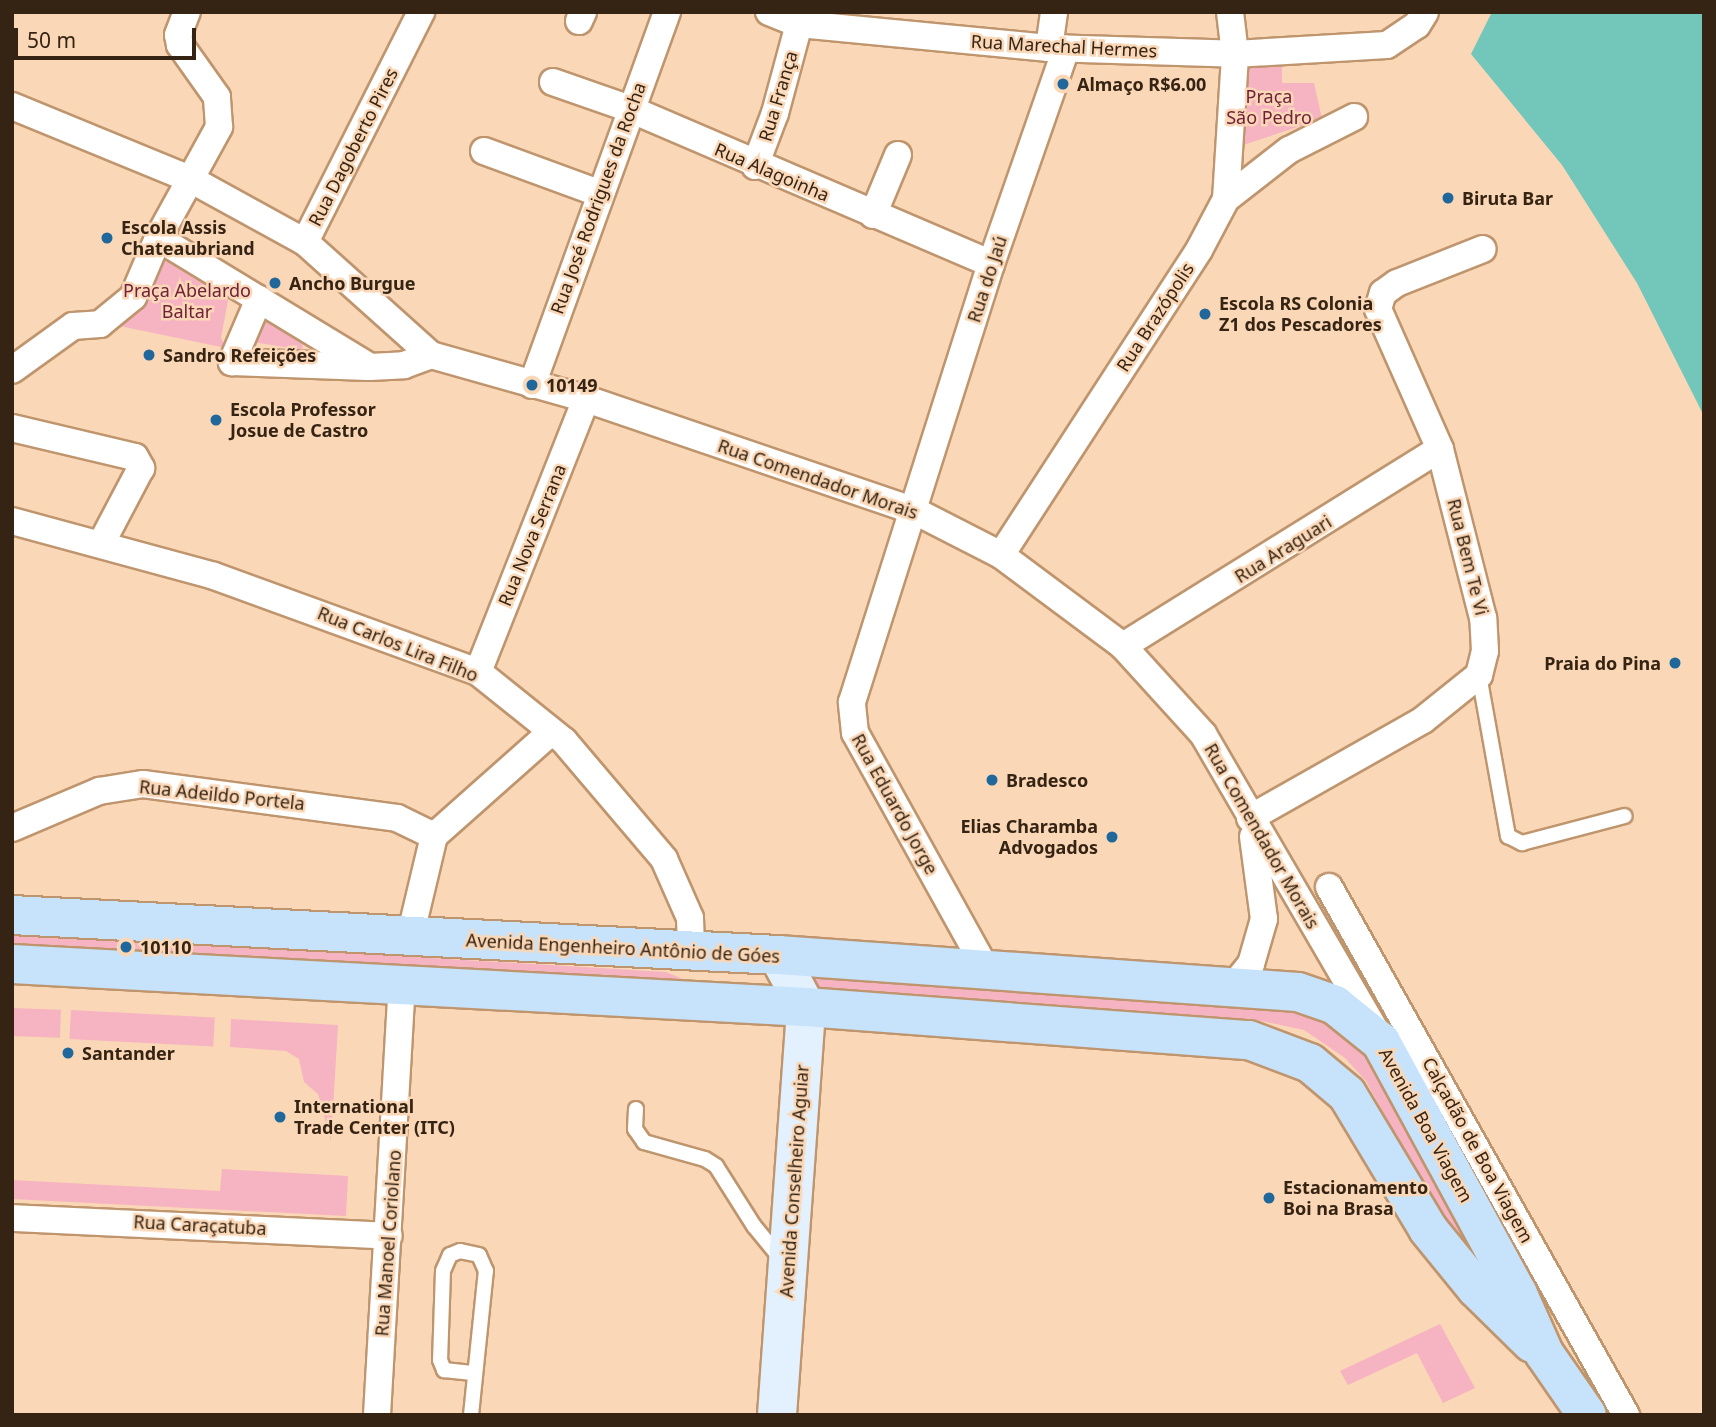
<!DOCTYPE html>
<meta charset="utf-8">
<style>
body{margin:0}
#map{position:relative;width:1716px;height:1427px;overflow:hidden;background:#fad7b6;font-family:"Noto Sans",sans-serif}
div>[style]{position:absolute}
[style*='--x']{left:calc(var(--x)*1px);top:calc(var(--y)*1px);width:calc(var(--w)*1px);rotate:calc(var(--a)*1deg)}
.green>*{inset:0;background:#f6b3c1;transform-origin:0 0}
.water>*{inset:0;background:#73c6ba}
.roads{filter:drop-shadow(2px 0 #bf956e) drop-shadow(-2px 0 #bf956e) drop-shadow(0 2px #bf956e) drop-shadow(0 -2px #bf956e)}
.lane>*{height:14px;margin:-7px;padding:0 7px;transform-origin:7px;border-radius:7px;background:#fff}
.street>*{height:26px;margin:-13px;padding:0 13px;transform-origin:13px;border-radius:13px;background:#fff}
.secondary>*{height:38px;margin:-19px;padding:0 19px;transform-origin:19px;border-radius:19px;background:#e3f1fe}
.primary>*{height:38px;margin:-19px;padding:0 19px;transform-origin:19px;border-radius:19px;background:#c7e3fc}
.dots>*{width:19px;height:19px;translate:-50% -50%;box-sizing:border-box;border:4px solid #fad7b6;border-radius:50%}
span{translate:-50% -50%;white-space:nowrap;text-align:center;line-height:1.15;-webkit-text-stroke:5px #fad7b6;paint-order:stroke}
.street-label{font-size:18px;color:#352414}
.poi-label{font-size:18px;color:#352414;font-weight:700}
.left{translate:0 -50%;text-align:left}
.right{translate:-100% -50%;text-align:right}
.park-label{font-size:18px;color:#6f203a}
.frame{position:absolute;inset:0;border:14px solid #352414;pointer-events:none}
.scale{position:absolute;left:14px;top:28px;width:182px;height:32px;box-sizing:border-box;border:4px solid #352414;border-top:0;padding-left:9px;font-size:21px;line-height:24px;white-space:nowrap;color:#352414;-webkit-text-stroke:5px #fad7b6;paint-order:stroke}
</style>
<div id="map">
<div class="green">
<div style="clip-path:polygon(1282px 61px,1282px 83px,1314px 83px,1322px 119px,1240px 146px,1241px 63px)"></div>
<div style="clip-path:polygon(166px 258px,229px 295px,221px 338px,226px 348px,105px 323px,144px 302px)"></div>
<div style="clip-path:polygon(263px 319px,302px 342px,303px 350px,252px 342px)"></div>
<div style="clip-path:polygon(12px 933px,666px 972px,695px 984px,12px 951px)"></div>
<div style="clip-path:polygon(798px 976px,1258px 1003px,1312px 1015px,1341px 1033px,1372px 1062px,1486px 1275px,1436px 1210px,1366px 1081px,1345px 1058px,1304px 1030px,1252px 1019px,810px 996px)"></div>
<div style="left:12px;top:1008px;width:49px;height:28px;rotate:2deg"></div>
<div style="left:71px;top:1010px;width:144px;height:29px;rotate:3deg"></div>
<div style="clip-path:polygon(231px 1019px,338px 1025px,331px 1141px,318px 1094px,304px 1082px,299px 1059px,286px 1051px,230px 1047px)"></div>
<div style="clip-path:polygon(222px 1169px,348px 1176px,346px 1216px,12px 1199px,12px 1180px,220px 1191px)"></div>
<div style="clip-path:polygon(1440px 1324px,1475px 1388px,1443px 1403px,1417px 1353px,1348px 1385px,1340px 1371px)"></div>
</div>
<div class="water">
<div style="clip-path:polygon(1492px 12px,1704px 12px,1704px 416px,1637px 283px,1562px 165px,1471px 54px)"></div>
</div>
<div class="roads">
<div class="lane">
<div style="--x:1479;--y:675;--w:164;--a:79.8"></div>
<div style="--x:1508;--y:836;--w:16;--a:27"></div>
<div style="--x:1522;--y:843;--w:106;--a:-14.7"></div>
<div style="--x:636;--y:1109;--w:20;--a:93"></div>
<div style="--x:635;--y:1129;--w:16;--a:55"></div>
<div style="--x:644;--y:1142;--w:63;--a:15.6"></div>
<div style="--x:705;--y:1159;--w:13;--a:32"></div>
<div style="--x:716;--y:1166;--w:71;--a:57.7"></div>
<div style="--x:754;--y:1226;--w:43;--a:50.7"></div>
<div style="--x:471;--y:1415;--w:145;--a:-84.1"></div>
<div style="--x:486;--y:1271;--w:17;--a:-114"></div>
<div style="--x:479;--y:1255;--w:19;--a:-168"></div>
<div style="--x:460;--y:1251;--w:11;--a:158"></div>
<div style="--x:450;--y:1255;--w:17;--a:114"></div>
<div style="--x:443;--y:1271;--w:89;--a:91.9"></div>
<div style="--x:440;--y:1360;--w:11;--a:68"></div>
<div style="--x:444;--y:1370;--w:31;--a:6"></div>
</div>
<div class="street">
<div style="--x:769;--y:12;--w:32;--a:22"></div>
<div style="--x:799;--y:24;--w:251;--a:5.5"></div>
<div style="--x:1049;--y:48;--w:186;--a:1.8"></div>
<div style="--x:1235;--y:54;--w:152;--a:-3.4"></div>
<div style="--x:1387;--y:45;--w:36;--a:-34"></div>
<div style="--x:1417;--y:25;--w:15;--a:-58"></div>
<div style="--x:579;--y:21;--w:10;--a:-66"></div>
<div style="--x:1049;--y:48;--w:36;--a:-82"></div>
<div style="--x:553;--y:82;--w:82;--a:19.3"></div>
<div style="--x:630;--y:109;--w:393;--a:23.2"></div>
<div style="--x:12;--y:106;--w:195;--a:22.3"></div>
<div style="--x:192;--y:180;--w:129;--a:28.8"></div>
<div style="--x:305;--y:242;--w:169;--a:41.9"></div>
<div style="--x:431;--y:355;--w:161;--a:15.8"></div>
<div style="--x:586;--y:399;--w:348;--a:18.8"></div>
<div style="--x:915;--y:511;--w:97;--a:27.1"></div>
<div style="--x:1001;--y:555;--w:152;--a:36.7"></div>
<div style="--x:1123;--y:646;--w:119;--a:47.7"></div>
<div style="--x:1203;--y:734;--w:340;--a:59.8"></div>
<div style="--x:484;--y:151;--w:122;--a:20.1"></div>
<div style="--x:755;--y:166;--w:57;--a:-69.3"></div>
<div style="--x:775;--y:113;--w:92;--a:-74.9"></div>
<div style="--x:1226;--y:199;--w:80;--a:-37.9"></div>
<div style="--x:1289;--y:150;--w:73;--a:-26.9"></div>
<div style="--x:873;--y:215;--w:65;--a:-67.4"></div>
<div style="--x:158;--y:238;--w:248;--a:31.3"></div>
<div style="--x:370;--y:367;--w:34;--a:-3"></div>
<div style="--x:404;--y:365;--w:29;--a:-20"></div>
<div style="--x:305;--y:242;--w:258;--a:-63.2"></div>
<div style="--x:259;--y:299;--w:69;--a:113.2"></div>
<div style="--x:232;--y:362;--w:136;--a:2.1"></div>
<div style="--x:12;--y:370;--w:75;--a:-35.8"></div>
<div style="--x:73;--y:326;--w:27;--a:-4"></div>
<div style="--x:100;--y:324;--w:43;--a:-39.3"></div>
<div style="--x:133;--y:297;--w:64;--a:-67"></div>
<div style="--x:158;--y:238;--w:127;--a:-61.2"></div>
<div style="--x:219;--y:127;--w:30;--a:-94"></div>
<div style="--x:217;--y:97;--w:64;--a:-125.4"></div>
<div style="--x:180;--y:45;--w:10;--a:-101"></div>
<div style="--x:178;--y:35;--w:25;--a:-69"></div>
<div style="--x:532;--y:385;--w:397;--a:-70.1"></div>
<div style="--x:12;--y:428;--w:126;--a:13.3"></div>
<div style="--x:135;--y:457;--w:13;--a:61"></div>
<div style="--x:141;--y:468;--w:86;--a:117.8"></div>
<div style="--x:12;--y:521;--w:209;--a:15.2"></div>
<div style="--x:214;--y:576;--w:281;--a:20"></div>
<div style="--x:478;--y:672;--w:110;--a:38.7"></div>
<div style="--x:564;--y:741;--w:155;--a:49.7"></div>
<div style="--x:664;--y:859;--w:64;--a:66.2"></div>
<div style="--x:690;--y:918;--w:33;--a:88"></div>
<div style="--x:1001;--y:555;--w:364;--a:-57"></div>
<div style="--x:1199;--y:250;--w:58;--a:-62.1"></div>
<div style="--x:1226;--y:199;--w:145;--a:-86.4"></div>
<div style="--x:1235;--y:54;--w:42;--a:-96.8"></div>
<div style="--x:1123;--y:646;--w:373;--a:-31.9"></div>
<div style="--x:478;--y:672;--w:294;--a:-68.4"></div>
<div style="--x:1250;--y:818;--w:199;--a:-29.5"></div>
<div style="--x:1423;--y:720;--w:72;--a:-38.8"></div>
<div style="--x:1479;--y:675;--w:25;--a:-76"></div>
<div style="--x:1485;--y:651;--w:33;--a:-93"></div>
<div style="--x:1483;--y:618;--w:174;--a:-104.3"></div>
<div style="--x:1440;--y:449;--w:153;--a:-113.9"></div>
<div style="--x:1378;--y:309;--w:17;--a:-73"></div>
<div style="--x:1383;--y:293;--w:17;--a:-36"></div>
<div style="--x:1397;--y:283;--w:92;--a:-21.6"></div>
<div style="--x:12;--y:828;--w:95;--a:-23"></div>
<div style="--x:99;--y:791;--w:45;--a:-9"></div>
<div style="--x:143;--y:784;--w:256;--a:7.6"></div>
<div style="--x:397;--y:818;--w:41;--a:25.9"></div>
<div style="--x:434;--y:836;--w:104;--a:103.4"></div>
<div style="--x:434;--y:836;--w:157;--a:-41.6"></div>
<div style="--x:1329;--y:887;--w:606;--a:60.64"></div>
<div style="--x:986;--y:969;--w:270;--a:-119"></div>
<div style="--x:855;--y:733;--w:31;--a:-96"></div>
<div style="--x:852;--y:702;--w:460;--a:-72.4"></div>
<div style="--x:991;--y:264;--w:228;--a:-70.8"></div>
<div style="--x:1234;--y:985;--w:27;--a:-51"></div>
<div style="--x:1251;--y:964;--w:47;--a:-73.9"></div>
<div style="--x:1264;--y:919;--w:83;--a:-97.6"></div>
<div style="--x:12;--y:1218;--w:377;--a:2.7"></div>
<div style="--x:377;--y:1415;--w:429;--a:-86.7"></div>
</div>
<div class="secondary">
<div style="--x:777;--y:1415;--w:409;--a:-85.9"></div>
<div style="--x:806;--y:1007;--w:59;--a:-118.3"></div>
</div>
<div class="primary">
<div style="--x:12;--y:915;--w:767;--a:2.99"></div>
<div style="--x:778;--y:955;--w:521;--a:4.07"></div>
<div style="--x:1298;--y:992;--w:39;--a:19"></div>
<div style="--x:1335;--y:1005;--w:59;--a:38.8"></div>
<div style="--x:1381;--y:1042;--w:285;--a:61.5"></div>
<div style="--x:1517;--y:1292;--w:67;--a:66.1"></div>
<div style="--x:1544;--y:1353;--w:75;--a:55.3"></div>
<div style="--x:12;--y:964;--w:795;--a:3.1"></div>
<div style="--x:806;--y:1007;--w:444;--a:4.3"></div>
<div style="--x:1249;--y:1040;--w:65;--a:20.7"></div>
<div style="--x:1310;--y:1063;--w:48;--a:40"></div>
<div style="--x:1347;--y:1094;--w:157;--a:59"></div>
<div style="--x:1428;--y:1229;--w:77;--a:50.8"></div>
<div style="--x:1477;--y:1289;--w:77;--a:44.5"></div>
</div>
</div>
<div class="dots">
<div style="left:1063px;top:84px;background:#20689c"></div>
<div style="left:1448px;top:198px;background:#20689c"></div>
<div style="left:107px;top:238px;background:#20689c"></div>
<div style="left:275px;top:283px;background:#20689c"></div>
<div style="left:1205px;top:314px;background:#20689c"></div>
<div style="left:149px;top:355px;background:#20689c"></div>
<div style="left:532px;top:385px;background:#20689c"></div>
<div style="left:216px;top:420px;background:#20689c"></div>
<div style="left:1675px;top:663px;background:#20689c"></div>
<div style="left:992px;top:780px;background:#20689c"></div>
<div style="left:1112px;top:837px;background:#20689c"></div>
<div style="left:126px;top:947px;background:#20689c"></div>
<div style="left:68px;top:1053px;background:#20689c"></div>
<div style="left:280px;top:1117px;background:#20689c"></div>
<div style="left:1269px;top:1198px;background:#20689c"></div>
</div>
<div class="street-label">
<span style="left:1064px;top:46px;rotate:3deg">Rua Marechal Hermes</span>
<span style="left:778px;top:96px;rotate:-73deg">Rua França</span>
<span style="left:353px;top:147px;rotate:-63deg">Rua Dagoberto Pires</span>
<span style="left:772px;top:172px;rotate:23deg">Rua Alagoinha</span>
<span style="left:598px;top:198px;rotate:-70deg">Rua José Rodrigues da Rocha</span>
<span style="left:987px;top:279px;rotate:-72deg">Rua do Jaú</span>
<span style="left:1155px;top:317px;rotate:-57deg">Rua Brazópolis</span>
<span style="left:818px;top:479px;rotate:19deg">Rua Comendador Morais</span>
<span style="left:532px;top:535px;rotate:-68deg">Rua Nova Serrana</span>
<span style="left:1283px;top:549px;rotate:-32deg">Rua Araguari</span>
<span style="left:1468px;top:557px;rotate:76deg">Rua Bem Te Vi</span>
<span style="left:398px;top:644px;rotate:22deg">Rua Carlos Lira Filho</span>
<span style="left:222px;top:795px;rotate:6deg">Rua Adeildo Portela</span>
<span style="left:895px;top:804px;rotate:61deg">Rua Eduardo Jorge</span>
<span style="left:1262px;top:836px;rotate:60deg">Rua Comendador Morais</span>
<span style="left:623px;top:948px;rotate:3deg">Avenida Engenheiro Antônio de Góes</span>
<span style="left:1426px;top:1125px;rotate:61deg">Avenida Boa Viagem</span>
<span style="left:1478px;top:1150px;rotate:61deg">Calçadão de Boa Viagem</span>
<span style="left:794px;top:1181px;rotate:-86deg">Avenida Conselheiro Aguiar</span>
<span style="left:200px;top:1225px;rotate:3deg">Rua Caraçatuba</span>
<span style="left:388px;top:1243px;rotate:-86deg">Rua Manoel Coriolano</span>
</div>
<div class="poi-label">
<span class="left" style="left:1077px;top:84px">Almaço R$6.00</span>
<span class="left" style="left:1462px;top:198px">Biruta Bar</span>
<span class="left" style="left:121px;top:238px">Escola Assis<br>Chateaubriand</span>
<span class="left" style="left:289px;top:283px">Ancho Burgue</span>
<span class="left" style="left:1219px;top:314px">Escola RS Colonia<br>Z1 dos Pescadores</span>
<span class="left" style="left:163px;top:355px">Sandro Refeições</span>
<span class="left" style="left:546px;top:385px">10149</span>
<span class="left" style="left:230px;top:420px">Escola Professor<br>Josue de Castro</span>
<span class="right" style="left:1661px;top:663px">Praia do Pina</span>
<span class="left" style="left:1006px;top:780px">Bradesco</span>
<span class="right" style="left:1098px;top:837px">Elias Charamba<br>Advogados</span>
<span class="left" style="left:140px;top:947px">10110</span>
<span class="left" style="left:82px;top:1053px">Santander</span>
<span class="left" style="left:294px;top:1117px">International<br>Trade Center (ITC)</span>
<span class="left" style="left:1283px;top:1198px">Estacionamento<br>Boi na Brasa</span>
</div>
<div class="park-label">
<span style="left:1269px;top:107px">Praça<br>São Pedro</span>
<span style="left:187px;top:301px">Praça Abelardo<br>Baltar</span>
</div>
<div class="frame"></div>
<div class="scale">50 m</div>
</div>
